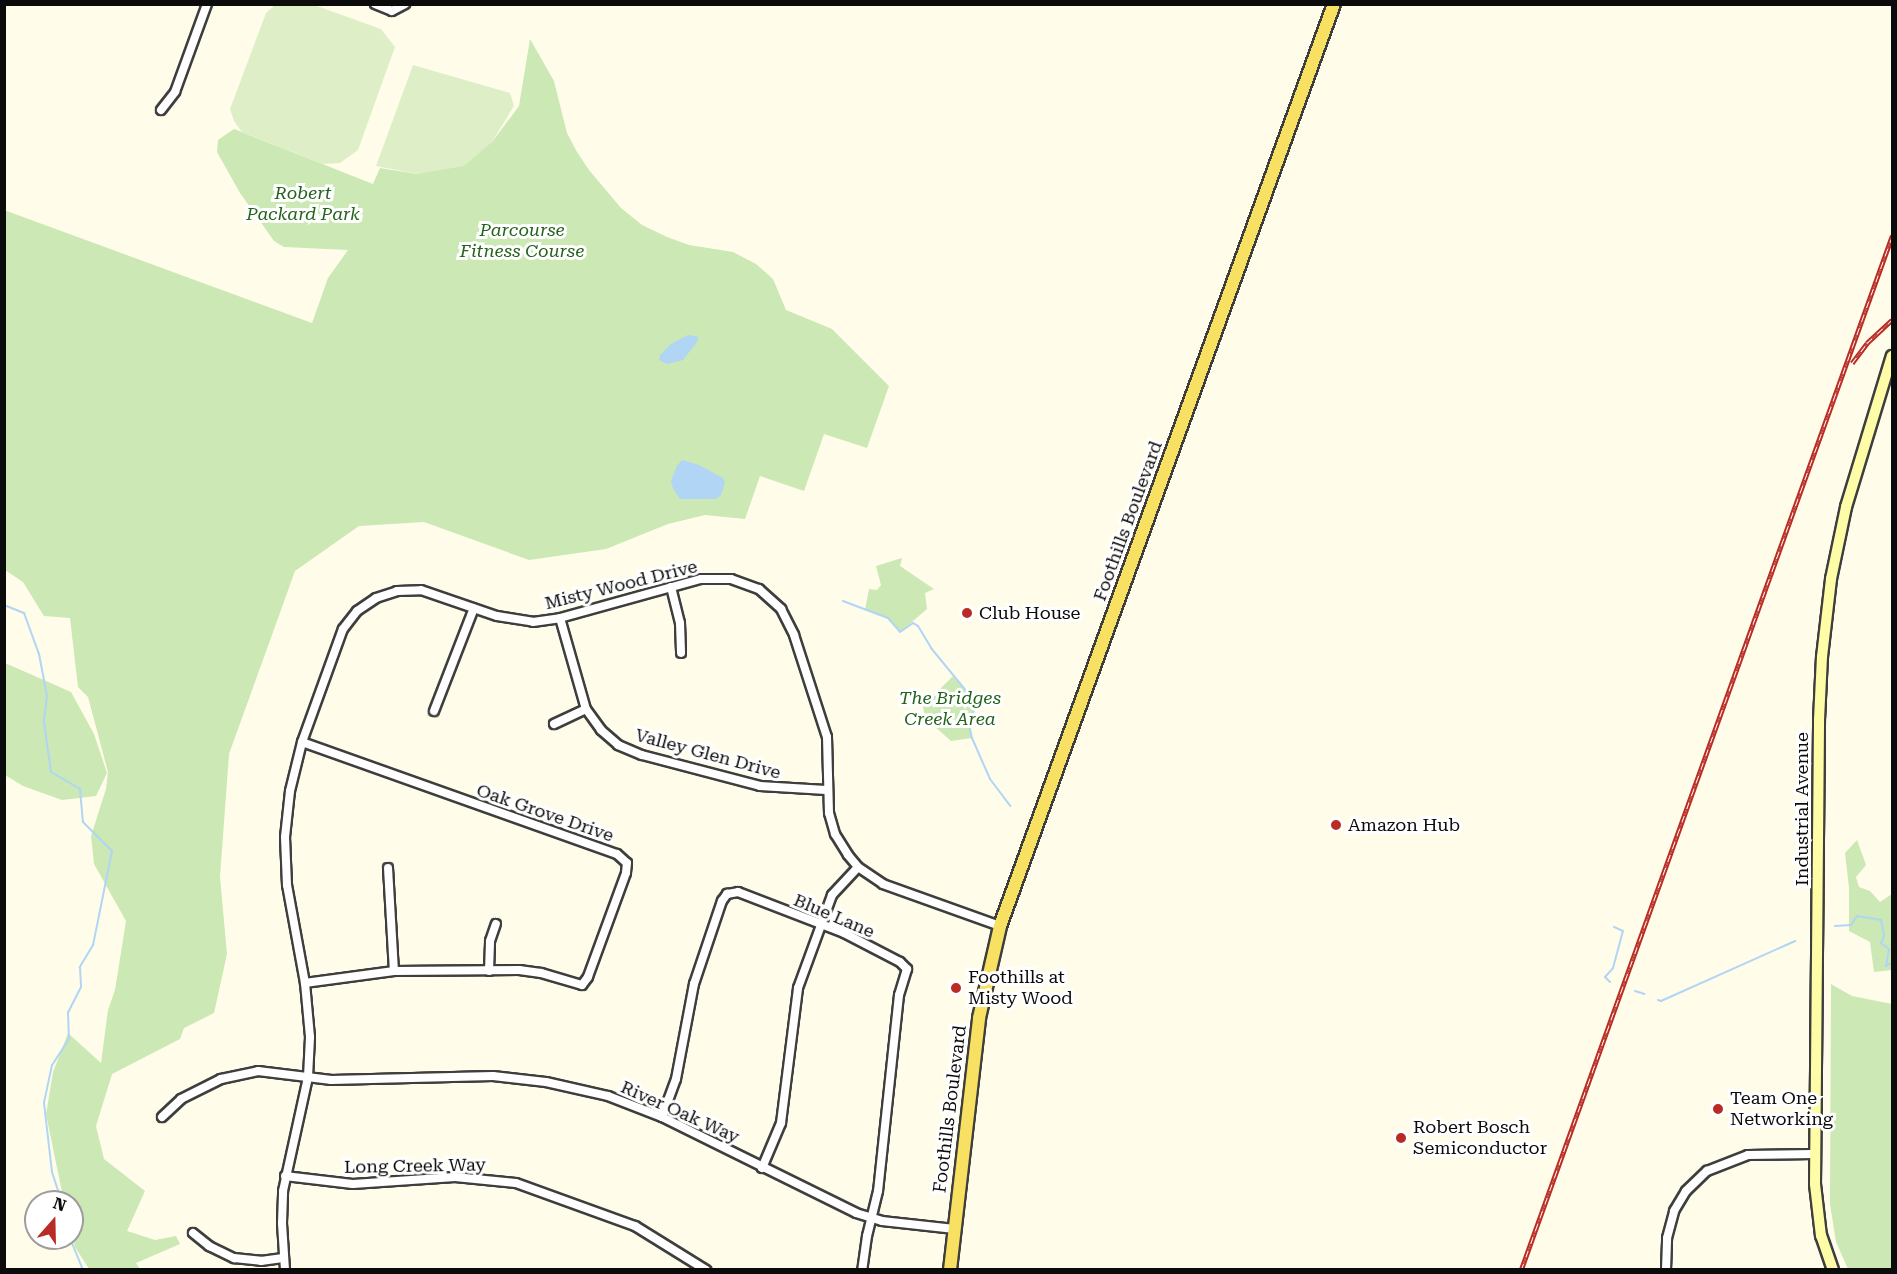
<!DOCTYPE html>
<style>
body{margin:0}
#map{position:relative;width:1897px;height:1274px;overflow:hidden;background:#fffdea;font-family:"Roboto Serif",serif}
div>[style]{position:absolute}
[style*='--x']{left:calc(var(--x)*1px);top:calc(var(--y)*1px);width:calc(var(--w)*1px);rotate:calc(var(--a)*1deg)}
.green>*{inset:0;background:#cbe8b5}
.pitch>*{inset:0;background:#deefc7}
.water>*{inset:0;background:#b0d5f5}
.stream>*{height:2px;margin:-1px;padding:0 1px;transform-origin:1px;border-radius:1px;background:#b0d5f5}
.roads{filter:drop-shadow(2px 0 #3e3e3e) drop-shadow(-2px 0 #3e3e3e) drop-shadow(0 2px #3e3e3e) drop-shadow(0 -2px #3e3e3e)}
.street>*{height:8px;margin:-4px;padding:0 4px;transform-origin:4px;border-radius:4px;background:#fff}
.secondary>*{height:10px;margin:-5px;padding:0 5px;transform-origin:5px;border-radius:5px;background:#fefca6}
.primary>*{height:12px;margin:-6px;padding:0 6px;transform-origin:6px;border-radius:6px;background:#f7e062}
.rail>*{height:4.5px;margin-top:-2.25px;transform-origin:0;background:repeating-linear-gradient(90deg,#fff 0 7px,#b92c26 0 14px);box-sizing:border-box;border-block:2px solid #b92c26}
.dots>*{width:16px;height:16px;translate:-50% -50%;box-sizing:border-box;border:3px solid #fff;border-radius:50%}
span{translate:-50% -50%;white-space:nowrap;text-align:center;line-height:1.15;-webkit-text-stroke:6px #fff;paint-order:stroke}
.park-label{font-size:18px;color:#25621d;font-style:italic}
.street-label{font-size:18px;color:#0b0b0b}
.poi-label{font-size:18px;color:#0b0b0b}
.left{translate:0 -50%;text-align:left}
.frame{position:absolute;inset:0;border:6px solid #0b0b0b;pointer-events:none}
.north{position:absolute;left:24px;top:1190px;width:60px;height:60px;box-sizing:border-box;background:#fff;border:2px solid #9d9d9d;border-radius:50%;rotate:20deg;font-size:16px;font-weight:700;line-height:24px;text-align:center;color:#0b0b0b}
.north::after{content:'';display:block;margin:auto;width:21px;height:27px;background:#b92c26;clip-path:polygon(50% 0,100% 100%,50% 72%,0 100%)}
</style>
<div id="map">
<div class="green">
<div style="clip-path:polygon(530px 39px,554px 81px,567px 133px,577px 152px,589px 170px,621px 208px,642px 225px,667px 237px,689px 245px,733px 252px,756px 264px,773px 279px,786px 310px,832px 329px,889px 386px,867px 448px,824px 434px,804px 491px,760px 476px,745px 519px,705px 515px,668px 524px,606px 549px,529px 560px,424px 522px,359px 526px,295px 571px,229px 754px,220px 877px,227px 954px,214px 1013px,184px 1028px,180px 1039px,112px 1074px,96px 1126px,104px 1159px,145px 1191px,127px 1231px,155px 1240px,176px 1236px,180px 1244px,136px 1263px,140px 1269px,89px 1269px,75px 1247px,72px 1234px,72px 1202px,64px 1202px,46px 1114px,53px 1072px,68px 1033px,101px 1063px,108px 1010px,115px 990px,126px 921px,94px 864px,91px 836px,106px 789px,108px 772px,88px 697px,78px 687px,70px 618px,44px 616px,23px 582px,5px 570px,4px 210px,312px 323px,328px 278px,348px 250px,284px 247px,274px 241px,240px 193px,217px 152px,218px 140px,234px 129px,373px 184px,380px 168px,417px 174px,492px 142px,519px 106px)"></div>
<div style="clip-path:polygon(902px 558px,900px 566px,934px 589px,925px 593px,927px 609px,900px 632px,888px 618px,865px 610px,869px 589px,877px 590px,881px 585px,876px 566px)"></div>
<div style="clip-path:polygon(5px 663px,71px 692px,94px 734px,107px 773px,96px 796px,62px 800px,23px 786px,5px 775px)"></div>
<div style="clip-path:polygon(953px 676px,968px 693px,975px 708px,969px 724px,972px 738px,951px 741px,925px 718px,923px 706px)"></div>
<div style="clip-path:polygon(1857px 840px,1866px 865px,1856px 877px,1859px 887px,1870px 891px,1880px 902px,1892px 894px,1892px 970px,1874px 972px,1870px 942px,1849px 931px,1849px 888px,1845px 853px)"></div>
<div style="clip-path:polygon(1831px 984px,1852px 996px,1892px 1004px,1892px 1269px,1848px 1269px,1836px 1242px,1830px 1204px)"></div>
</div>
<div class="pitch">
<div style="clip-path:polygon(275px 5px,314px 5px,381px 29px,395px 47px,358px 150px,340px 163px,322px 164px,242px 132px,234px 121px,230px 109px,266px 13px)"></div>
<div style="clip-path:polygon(413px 65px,510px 93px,514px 106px,492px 142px,464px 166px,417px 174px,376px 166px)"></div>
</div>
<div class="water">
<div style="clip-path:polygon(688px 335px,698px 337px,697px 342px,683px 360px,667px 364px,659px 360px,660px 355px,671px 344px)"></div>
<div style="clip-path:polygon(682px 460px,699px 465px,723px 478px,725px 482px,721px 495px,716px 499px,680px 499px,673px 488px,671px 481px,677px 466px)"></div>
</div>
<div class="stream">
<div style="--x:843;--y:601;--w:48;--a:20.7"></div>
<div style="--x:888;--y:618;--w:18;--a:49"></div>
<div style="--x:900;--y:632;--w:16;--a:-35"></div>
<div style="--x:913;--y:623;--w:6;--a:31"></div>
<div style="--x:918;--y:626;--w:26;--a:59"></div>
<div style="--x:931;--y:648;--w:58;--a:50.6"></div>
<div style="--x:968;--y:693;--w:17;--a:65"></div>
<div style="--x:975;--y:708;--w:17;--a:111"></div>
<div style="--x:969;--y:724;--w:14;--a:78"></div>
<div style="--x:972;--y:738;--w:45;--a:66.3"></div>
<div style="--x:990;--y:779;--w:34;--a:53"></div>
<div style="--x:4;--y:605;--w:22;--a:22"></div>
<div style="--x:24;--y:613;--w:44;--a:69.9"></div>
<div style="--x:39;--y:654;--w:43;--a:79.2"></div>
<div style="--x:47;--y:696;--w:26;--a:97"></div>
<div style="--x:44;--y:722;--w:50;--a:82"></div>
<div style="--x:51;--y:772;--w:34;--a:30"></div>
<div style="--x:80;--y:789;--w:33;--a:85"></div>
<div style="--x:83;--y:822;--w:41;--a:45"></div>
<div style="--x:112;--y:851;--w:96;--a:101.4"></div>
<div style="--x:93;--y:945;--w:26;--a:121"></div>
<div style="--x:80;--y:967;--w:20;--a:87"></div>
<div style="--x:81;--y:987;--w:28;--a:117"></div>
<div style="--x:68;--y:1012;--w:27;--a:88"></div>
<div style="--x:69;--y:1039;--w:31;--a:123"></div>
<div style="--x:52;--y:1065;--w:39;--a:102"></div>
<div style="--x:44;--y:1103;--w:69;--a:83.4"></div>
<div style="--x:52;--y:1172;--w:32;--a:72"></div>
<div style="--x:1835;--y:926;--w:16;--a:-4"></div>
<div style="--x:1851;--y:925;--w:11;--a:-56"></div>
<div style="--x:1857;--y:916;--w:24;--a:9"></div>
<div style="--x:1881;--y:920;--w:16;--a:79"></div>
<div style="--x:1884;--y:936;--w:8;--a:113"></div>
<div style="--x:1881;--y:943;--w:10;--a:37"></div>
<div style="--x:1889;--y:949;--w:17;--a:100"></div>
<div style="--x:1886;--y:966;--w:7;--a:-27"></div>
<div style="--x:1610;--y:982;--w:7;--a:-135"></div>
<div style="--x:1605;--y:977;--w:12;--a:-48"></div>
<div style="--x:1613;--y:968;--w:38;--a:-75"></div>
<div style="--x:1623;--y:931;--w:10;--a:-156"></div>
<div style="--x:1635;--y:991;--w:10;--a:17"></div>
<div style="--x:1658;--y:1000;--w:3;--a:18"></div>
<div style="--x:1661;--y:1001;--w:147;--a:-24.1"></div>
<div style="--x:70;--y:1238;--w:35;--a:68"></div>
</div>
<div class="roads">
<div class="street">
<div style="--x:375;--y:4;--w:18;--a:22"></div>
<div style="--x:392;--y:11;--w:15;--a:-28"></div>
<div style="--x:161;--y:110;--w:23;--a:-52"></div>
<div style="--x:175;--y:92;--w:94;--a:-70"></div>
<div style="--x:671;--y:587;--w:37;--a:76"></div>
<div style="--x:680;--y:623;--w:30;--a:88"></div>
<div style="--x:560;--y:618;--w:95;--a:74.1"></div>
<div style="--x:586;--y:709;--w:26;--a:54"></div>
<div style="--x:601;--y:730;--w:23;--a:41"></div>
<div style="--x:618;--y:745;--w:26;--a:23"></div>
<div style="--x:642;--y:755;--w:122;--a:14.7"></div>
<div style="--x:760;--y:786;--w:66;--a:3.5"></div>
<div style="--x:434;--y:711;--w:110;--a:-68.8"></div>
<div style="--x:554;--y:724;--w:35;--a:-25"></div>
<div style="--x:302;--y:742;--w:334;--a:19.6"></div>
<div style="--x:617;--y:854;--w:13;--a:42"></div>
<div style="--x:627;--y:863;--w:10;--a:96"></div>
<div style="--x:626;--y:873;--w:111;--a:110.1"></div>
<div style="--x:588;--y:977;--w:10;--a:127"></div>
<div style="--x:582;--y:985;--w:43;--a:-163.7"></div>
<div style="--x:541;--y:973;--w:22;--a:-172"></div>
<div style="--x:519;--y:970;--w:125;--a:179.5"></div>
<div style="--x:394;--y:971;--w:90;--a:172.3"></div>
<div style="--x:388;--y:868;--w:103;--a:86.7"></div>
<div style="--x:489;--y:971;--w:30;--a:-88"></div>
<div style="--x:490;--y:941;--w:18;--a:-71"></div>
<div style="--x:162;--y:1117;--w:26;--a:-43"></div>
<div style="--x:181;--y:1099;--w:45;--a:-26.6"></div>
<div style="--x:221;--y:1079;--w:38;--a:-12"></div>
<div style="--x:258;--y:1071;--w:74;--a:7"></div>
<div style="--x:331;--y:1080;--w:162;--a:-1.4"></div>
<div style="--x:493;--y:1076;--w:53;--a:6.5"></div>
<div style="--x:546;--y:1082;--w:64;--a:12.7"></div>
<div style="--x:608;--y:1096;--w:58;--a:21.3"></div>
<div style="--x:662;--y:1117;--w:216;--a:26.3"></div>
<div style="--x:856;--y:1213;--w:27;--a:17"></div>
<div style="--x:882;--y:1221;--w:73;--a:6.3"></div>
<div style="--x:662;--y:1117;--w:40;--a:-69.8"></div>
<div style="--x:676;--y:1079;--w:97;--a:-79.3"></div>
<div style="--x:694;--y:984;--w:88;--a:-71.4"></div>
<div style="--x:722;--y:901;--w:9;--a:-54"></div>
<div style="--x:727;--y:894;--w:11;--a:-10"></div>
<div style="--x:738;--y:892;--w:114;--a:21.1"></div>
<div style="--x:844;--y:933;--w:63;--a:27.4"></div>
<div style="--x:900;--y:962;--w:10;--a:45"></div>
<div style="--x:907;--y:969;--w:27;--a:107"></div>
<div style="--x:899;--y:995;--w:197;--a:96.1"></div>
<div style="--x:878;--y:1191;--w:46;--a:103.7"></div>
<div style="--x:867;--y:1236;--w:34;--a:98"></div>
<div style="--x:762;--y:1168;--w:49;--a:-67.1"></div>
<div style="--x:781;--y:1123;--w:136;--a:-82.8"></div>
<div style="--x:798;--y:988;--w:99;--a:-69.9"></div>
<div style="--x:832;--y:895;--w:38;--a:-47"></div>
<div style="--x:285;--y:1176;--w:68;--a:6.7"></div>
<div style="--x:353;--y:1184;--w:102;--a:-3.9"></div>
<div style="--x:455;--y:1177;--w:61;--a:5.6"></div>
<div style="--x:516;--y:1183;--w:127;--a:19.9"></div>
<div style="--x:635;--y:1226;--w:84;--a:31.8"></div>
<div style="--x:193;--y:1233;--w:21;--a:39"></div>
<div style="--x:209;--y:1246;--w:28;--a:26"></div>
<div style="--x:234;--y:1258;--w:27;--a:6"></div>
<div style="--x:261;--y:1261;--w:22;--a:-8"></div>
<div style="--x:285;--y:1270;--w:47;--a:-93.7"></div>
<div style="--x:282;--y:1223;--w:32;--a:-88"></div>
<div style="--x:283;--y:1191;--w:117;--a:-77.6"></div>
<div style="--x:308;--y:1077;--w:40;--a:-87.1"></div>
<div style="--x:310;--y:1037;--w:54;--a:-95.3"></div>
<div style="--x:305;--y:983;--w:100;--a:-100.4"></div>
<div style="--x:287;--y:885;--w:48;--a:-92.4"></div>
<div style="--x:285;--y:837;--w:46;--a:-83.8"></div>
<div style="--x:290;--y:791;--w:50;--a:-76.2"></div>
<div style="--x:302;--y:742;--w:120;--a:-70.1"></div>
<div style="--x:343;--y:629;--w:23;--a:-52"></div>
<div style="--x:357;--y:611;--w:23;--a:-34"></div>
<div style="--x:376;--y:598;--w:22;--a:-18"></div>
<div style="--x:397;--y:591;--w:24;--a:-2"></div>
<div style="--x:421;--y:590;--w:80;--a:18.9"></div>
<div style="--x:497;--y:616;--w:36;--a:9"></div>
<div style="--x:533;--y:622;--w:27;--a:-8"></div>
<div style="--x:560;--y:618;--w:146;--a:-15.5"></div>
<div style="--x:701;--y:579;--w:30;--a:0"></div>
<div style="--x:731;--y:579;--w:30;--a:20"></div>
<div style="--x:759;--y:589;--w:30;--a:42"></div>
<div style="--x:781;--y:609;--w:29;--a:63"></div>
<div style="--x:794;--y:635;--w:107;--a:72.1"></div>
<div style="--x:827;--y:737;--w:76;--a:88.5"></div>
<div style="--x:829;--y:813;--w:22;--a:74"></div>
<div style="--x:835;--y:834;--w:25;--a:58"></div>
<div style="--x:848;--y:855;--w:16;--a:50"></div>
<div style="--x:858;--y:867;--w:30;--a:34"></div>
<div style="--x:883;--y:884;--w:124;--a:19.7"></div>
<div style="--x:1666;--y:1270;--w:32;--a:-88"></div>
<div style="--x:1667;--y:1238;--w:28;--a:-75"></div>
<div style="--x:1674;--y:1211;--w:23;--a:-59"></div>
<div style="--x:1686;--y:1191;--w:29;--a:-44"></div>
<div style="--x:1707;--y:1171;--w:44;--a:-21.3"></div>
<div style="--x:1748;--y:1155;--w:66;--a:-0.9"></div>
</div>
<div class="secondary">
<div style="--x:1833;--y:1270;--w:36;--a:-109"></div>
<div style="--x:1821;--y:1236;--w:52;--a:-96.6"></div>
<div style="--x:1815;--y:1184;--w:464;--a:-89.5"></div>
<div style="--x:1819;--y:720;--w:63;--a:-87.3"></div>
<div style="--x:1822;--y:657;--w:79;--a:-83.4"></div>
<div style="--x:1831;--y:579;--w:74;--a:-78.2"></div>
<div style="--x:1846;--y:507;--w:158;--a:-73.1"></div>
</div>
<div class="primary">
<div style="--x:950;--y:1270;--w:254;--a:-83.4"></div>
<div style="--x:979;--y:1018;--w:94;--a:-77.1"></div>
<div style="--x:1000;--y:926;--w:981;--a:-70.09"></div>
</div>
</div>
<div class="rail">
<div style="--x:1852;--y:363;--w:25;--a:-53"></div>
<div style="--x:1867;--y:343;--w:34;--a:-43"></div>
<div style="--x:1521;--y:1270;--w:1099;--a:-70.26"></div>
</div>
<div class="dots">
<div style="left:967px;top:613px;background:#b92c26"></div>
<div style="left:1336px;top:825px;background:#b92c26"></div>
<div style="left:956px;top:988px;background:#b92c26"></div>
<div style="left:1718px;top:1109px;background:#b92c26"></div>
<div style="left:1401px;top:1138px;background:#b92c26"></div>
</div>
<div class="park-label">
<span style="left:303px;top:204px">Robert<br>Packard Park</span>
<span style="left:522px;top:241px">Parcourse<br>Fitness Course</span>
<span style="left:950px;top:709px">The Bridges<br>Creek Area</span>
</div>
<div class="street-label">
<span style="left:1128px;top:521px;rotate:-70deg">Foothills Boulevard</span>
<span style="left:621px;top:585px;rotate:-14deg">Misty Wood Drive</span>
<span style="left:708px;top:754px;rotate:15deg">Valley Glen Drive</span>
<span style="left:1802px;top:809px;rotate:-90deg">Industrial Avenue</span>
<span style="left:545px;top:813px;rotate:19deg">Oak Grove Drive</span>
<span style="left:834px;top:916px;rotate:23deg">Blue Lane</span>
<span style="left:950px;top:1109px;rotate:-83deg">Foothills Boulevard</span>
<span style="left:680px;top:1112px;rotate:24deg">River Oak Way</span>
<span style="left:415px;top:1166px;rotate:-1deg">Long Creek Way</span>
</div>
<div class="poi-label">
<span class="left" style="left:979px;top:613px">Club House</span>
<span class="left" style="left:1348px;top:825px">Amazon Hub</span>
<span class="left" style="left:968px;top:988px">Foothills at<br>Misty Wood</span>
<span class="left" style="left:1730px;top:1109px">Team One<br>Networking</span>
<span class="left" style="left:1413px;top:1138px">Robert Bosch<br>Semiconductor</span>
</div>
<div class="frame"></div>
<div class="north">N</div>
</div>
